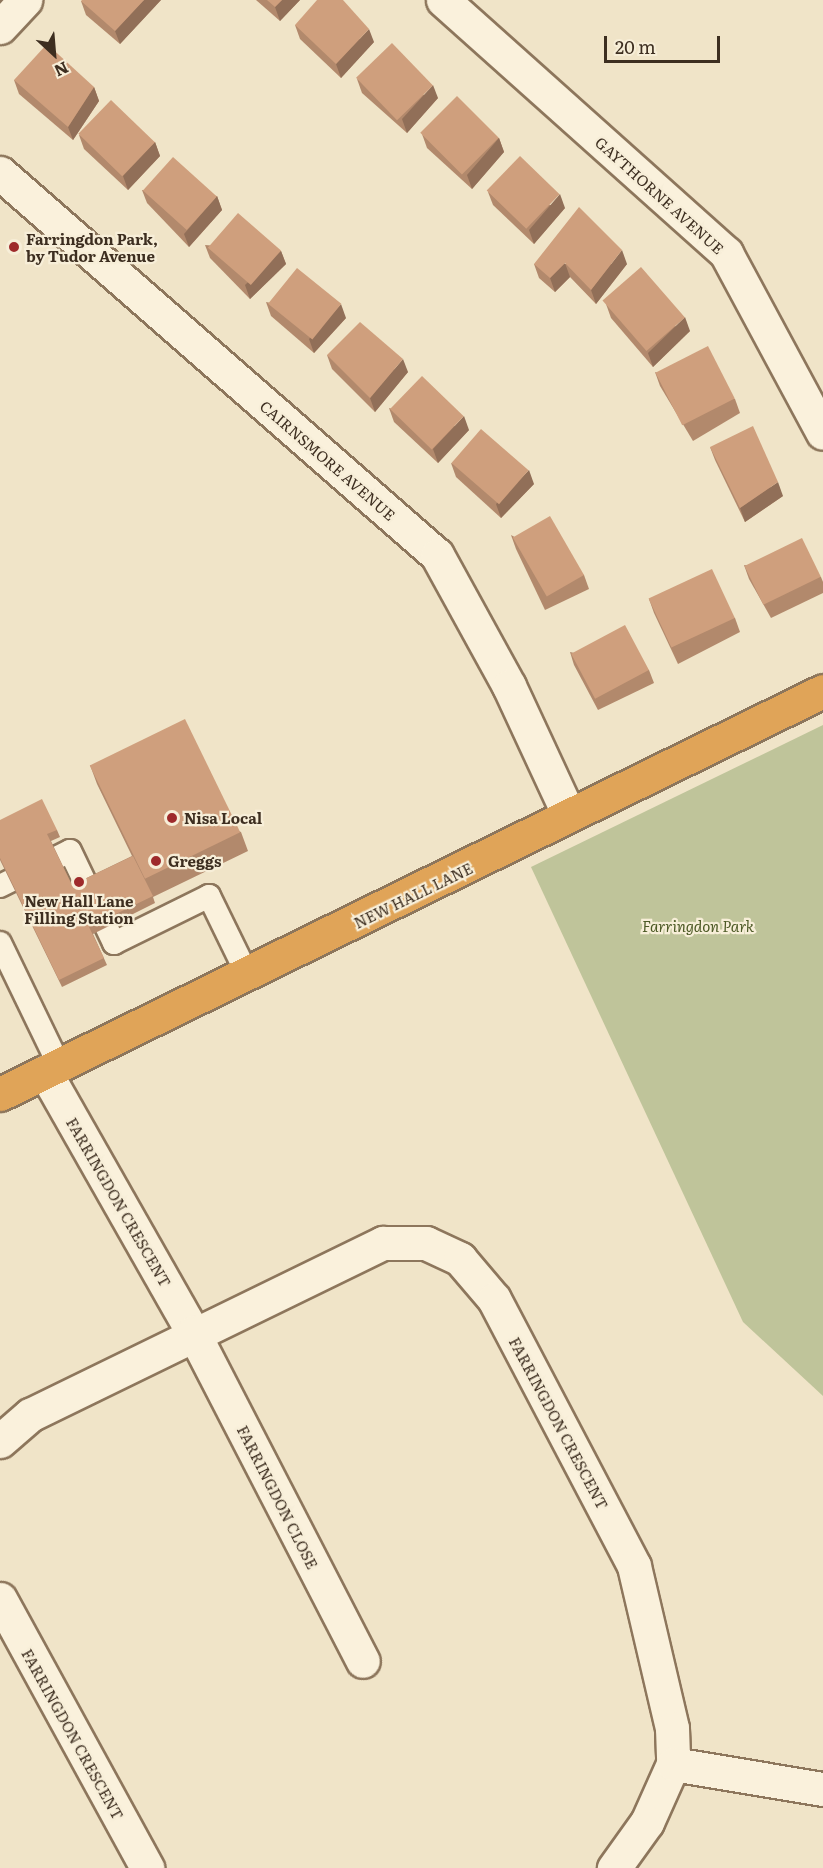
<!DOCTYPE html>
<style>
body{margin:0}
#map{position:relative;width:823px;height:1868px;overflow:hidden;background:#f0e4c8;font-family:Literata,serif}
div>[style]{position:absolute}
[style*='--x']{left:calc(var(--x)*1px);top:calc(var(--y)*1px);width:calc(var(--w)*1px);rotate:calc(var(--a)*1deg)}
.cemetery>*{inset:0;background:#bfc49a}
.roads{filter:drop-shadow(2px 0 #8d765c) drop-shadow(-2px 0 #8d765c) drop-shadow(0 2px #8d765c) drop-shadow(0 -2px #8d765c)}
.lane>*{height:22px;margin:-11px;padding:0 11px;transform-origin:11px;border-radius:11px;background:#faf1dc}
.street>*{height:33px;margin:-16.5px;padding:0 16.5px;transform-origin:16.5px;border-radius:16.5px;background:#faf1dc}
.highway>*{height:33px;margin:-16.5px;padding:0 16.5px;transform-origin:16.5px;border-radius:16.5px;background:#e0a458}
.wall>*{inset:0;background:#b2896c}
.shaded-wall>*{inset:0;background:#916f58}
.building>*{inset:0;background:#cf9f7d;transform-origin:0 0}
.dots>*{width:16px;height:16px;translate:-50% -50%;box-sizing:border-box;border:3px solid #f7eed8;border-radius:50%}
span{translate:-50% -50%;white-space:nowrap;text-align:center;line-height:1.15;-webkit-text-stroke:4.5px #f7eed8;paint-order:stroke}
.street-label{font-size:15px;color:#3d2e20}
.poi-label{font-size:15px;color:#3d2e20;font-weight:700}
.left{translate:0 -50%;text-align:left}
.park-label{font-size:15px;color:#4d5a26;font-style:italic}
.north{position:absolute;left:24px;top:24px;width:60px;height:60px;-webkit-text-stroke:4px #f7eed8;paint-order:stroke;rotate:154deg;font-size:16px;font-weight:700;line-height:24px;text-align:center;color:#3d2e20}
.north::after{content:'';display:block;margin:auto;width:21px;height:27px;background:#3d2e20;clip-path:polygon(50% 0,100% 100%,50% 72%,0 100%)}
.scale{position:absolute;left:604px;top:36px;width:116px;height:27px;box-sizing:border-box;border:3px solid #3d2e20;border-top:0;padding-left:8px;font-size:18px;line-height:21px;white-space:nowrap;color:#3d2e20;-webkit-text-stroke:4px #f7eed8;paint-order:stroke}
</style>
<div id="map">
<div class="cemetery">
<div style="clip-path:polygon(823px 725px,823px 1396px,743px 1322px,531px 867px)"></div>
</div>
<div class="roads">
<div class="lane">
<div style="--x:0;--y:886;--w:78;--a:-26.6"></div>
<div style="--x:70;--y:851;--w:102;--a:64.4"></div>
<div style="--x:114;--y:943;--w:106;--a:-26.3"></div>
<div style="--x:209;--y:896;--w:87;--a:64"></div>
<div style="--x:0;--y:943;--w:136;--a:64.2"></div>
</div>
<div class="street">
<div style="--x:443;--y:0;--w:380;--a:41.8"></div>
<div style="--x:726;--y:253;--w:204;--a:61.7"></div>
<div style="--x:0;--y:27;--w:37;--a:-47"></div>
<div style="--x:0;--y:173;--w:580;--a:41.16"></div>
<div style="--x:437;--y:555;--w:149;--a:61.2"></div>
<div style="--x:509;--y:686;--w:142;--a:65.1"></div>
<div style="--x:45;--y:1072;--w:299;--a:60.4"></div>
<div style="--x:193;--y:1332;--w:370;--a:62.7"></div>
<div style="--x:0;--y:1441;--w:40;--a:-41"></div>
<div style="--x:30;--y:1415;--w:393;--a:-26"></div>
<div style="--x:383;--y:1243;--w:43;--a:0"></div>
<div style="--x:426;--y:1243;--w:38;--a:25"></div>
<div style="--x:460;--y:1259;--w:52;--a:49.6"></div>
<div style="--x:494;--y:1299;--w:301;--a:62.3"></div>
<div style="--x:634;--y:1566;--w:166;--a:76.8"></div>
<div style="--x:672;--y:1728;--w:36;--a:88"></div>
<div style="--x:673;--y:1764;--w:64;--a:114.1"></div>
<div style="--x:647;--y:1822;--w:57;--a:125.7"></div>
<div style="--x:0;--y:1599;--w:307;--a:61.3"></div>
<div style="--x:673;--y:1764;--w:152;--a:9.5"></div>
</div>
<div class="highway">
<div style="--x:0;--y:1094;--w:916;--a:-26.09"></div>
</div>
</div>
<div class="wall">
<div style="clip-path:polygon(161px 0,120px 44px,86px 15px,81px 1px)"></div>
<div style="clip-path:polygon(256px 0,300px 0,280px 21px)"></div>
<div style="clip-path:polygon(295px 25px,374px 42px,341px 78px,300px 39px)"></div>
<div style="clip-path:polygon(357px 79px,438px 98px,407px 133px,362px 93px)"></div>
<div style="clip-path:polygon(14px 80px,94px 87px,99px 101px,73px 140px,19px 94px)"></div>
<div style="clip-path:polygon(422px 134px,499px 138px,504px 152px,472px 189px,427px 148px)"></div>
<div style="clip-path:polygon(79px 135px,155px 142px,160px 156px,128px 190px,84px 149px)"></div>
<div style="clip-path:polygon(142px 190px,217px 196px,222px 210px,189px 247px,147px 203px)"></div>
<div style="clip-path:polygon(488px 192px,565px 208px,534px 244px,493px 205px)"></div>
<div style="clip-path:polygon(205px 245px,281px 251px,286px 264px,250px 299px,210px 258px)"></div>
<div style="clip-path:polygon(534px 264px,627px 264px,596px 304px,570px 277px,555px 292px,539px 278px)"></div>
<div style="clip-path:polygon(266px 302px,346px 318px,314px 353px,271px 316px)"></div>
<div style="clip-path:polygon(606px 304px,690px 331px,653px 367px,611px 318px)"></div>
<div style="clip-path:polygon(327px 355px,408px 372px,375px 412px,332px 369px)"></div>
<div style="clip-path:polygon(655px 372px,735px 399px,740px 413px,693px 441px,660px 386px)"></div>
<div style="clip-path:polygon(389px 408px,469px 430px,438px 463px,394px 422px)"></div>
<div style="clip-path:polygon(710px 447px,783px 496px,745px 522px,715px 460px)"></div>
<div style="clip-path:polygon(451px 463px,534px 484px,501px 518px,456px 477px)"></div>
<div style="clip-path:polygon(511px 535px,584px 575px,589px 589px,545px 610px,516px 549px)"></div>
<div style="clip-path:polygon(744px 565px,821px 577px,823px 582px,823px 593px,771px 618px,749px 579px)"></div>
<div style="clip-path:polygon(649px 599px,735px 618px,740px 632px,678px 664px,654px 613px)"></div>
<div style="clip-path:polygon(570px 652px,649px 670px,654px 683px,598px 710px,574px 665px)"></div>
<div style="clip-path:polygon(90px 765px,241px 832px,248px 851px,153px 897px,155px 903px,93px 934px,107px 965px,62px 987px,0 860px,0 820px,57px 830px,60px 837px,51px 841px,72px 885px,132px 856px,97px 784px)"></div>
</div>
<div class="shaded-wall">
<div style="clip-path:polygon(144px 0,161px 0,120px 44px,115px 31px)"></div>
<div style="clip-path:polygon(282px 0,300px 0,280px 21px,275px 7px)"></div>
<div style="clip-path:polygon(369px 29px,374px 42px,341px 78px,336px 64px)"></div>
<div style="clip-path:polygon(433px 85px,438px 98px,407px 133px,402px 119px)"></div>
<div style="clip-path:polygon(94px 87px,99px 101px,73px 140px,68px 127px)"></div>
<div style="clip-path:polygon(499px 138px,504px 152px,472px 189px,467px 175px)"></div>
<div style="clip-path:polygon(155px 142px,160px 156px,128px 190px,123px 176px)"></div>
<div style="clip-path:polygon(560px 194px,565px 208px,534px 244px,529px 230px)"></div>
<div style="clip-path:polygon(217px 196px,222px 210px,189px 247px,184px 234px)"></div>
<div style="clip-path:polygon(622px 250px,627px 264px,596px 304px,591px 290px)"></div>
<div style="clip-path:polygon(281px 251px,286px 264px,250px 299px,245px 285px)"></div>
<div style="clip-path:polygon(565px 263px,570px 277px,555px 292px,550px 278px)"></div>
<div style="clip-path:polygon(341px 304px,346px 318px,314px 353px,309px 339px)"></div>
<div style="clip-path:polygon(685px 317px,690px 331px,653px 367px,648px 353px)"></div>
<div style="clip-path:polygon(403px 359px,408px 372px,375px 412px,370px 398px)"></div>
<div style="clip-path:polygon(464px 416px,469px 430px,438px 463px,433px 449px)"></div>
<div style="clip-path:polygon(529px 470px,534px 484px,501px 518px,496px 504px)"></div>
<div style="clip-path:polygon(778px 482px,783px 496px,745px 522px,740px 508px)"></div>
</div>
<div class="building">
<div style="clip-path:polygon(82px 0,144px 0,115px 31px,81px 1px)"></div>
<div style="clip-path:polygon(267px 0,282px 0,275px 7px)"></div>
<div style="clip-path:polygon(317px 0,343px 0,369px 29px,336px 64px,295px 25px)"></div>
<div style="left:392px;top:43px;width:59px;height:50px;rotate:46deg"></div>
<div style="clip-path:polygon(47px 44px,94px 87px,68px 127px,14px 80px)"></div>
<div style="left:457px;top:96px;width:59px;height:52px;rotate:45deg"></div>
<div style="left:111px;top:100px;width:61px;height:47px;rotate:44deg"></div>
<div style="left:520px;top:156px;width:55px;height:48px;rotate:44deg"></div>
<div style="left:173px;top:157px;width:59px;height:45px;rotate:42deg"></div>
<div style="clip-path:polygon(579px 207px,622px 250px,591px 290px,565px 263px,550px 278px,534px 264px)"></div>
<div style="left:238px;top:213px;width:57px;height:46px;rotate:41deg"></div>
<div style="left:641px;top:267px;width:67px;height:51px;rotate:49deg"></div>
<div style="left:297px;top:268px;width:57px;height:46px;rotate:39deg"></div>
<div style="clip-path:polygon(360px 322px,403px 359px,370px 398px,327px 355px)"></div>
<div style="left:708px;top:346px;width:59px;height:59px;rotate:63deg"></div>
<div style="left:422px;top:376px;width:58px;height:46px;rotate:44deg"></div>
<div style="clip-path:polygon(753px 426px,778px 482px,740px 508px,710px 447px)"></div>
<div style="left:481px;top:429px;width:63px;height:45px;rotate:41deg"></div>
<div style="left:550px;top:516px;width:68px;height:43px;rotate:60deg"></div>
<div style="left:802px;top:538px;width:43px;height:64px;rotate:64deg"></div>
<div style="left:712px;top:569px;width:54px;height:70px;rotate:65deg"></div>
<div style="left:625px;top:625px;width:51px;height:61px;rotate:62deg"></div>
<div style="left:185px;top:719px;width:126px;height:106px;rotate:64deg"></div>
<div style="clip-path:polygon(42px 799px,57px 830px,47px 834px,72px 885px,133px 856px,153px 896px,89px 927px,104px 958px,59px 980px,0 858px,0 820px)"></div>
</div>
<div class="dots">
<div style="left:14px;top:247px;background:#9e2a2b"></div>
<div style="left:172px;top:818px;background:#9e2a2b"></div>
<div style="left:156px;top:861px;background:#9e2a2b"></div>
<div style="left:79px;top:882px;background:#9e2a2b"></div>
</div>
<div class="street-label">
<span style="left:660px;top:195px;rotate:42deg">GAYTHORNE AVENUE</span>
<span style="left:328px;top:460px;rotate:41deg">CAIRNSMORE AVENUE</span>
<span style="left:413px;top:895px;rotate:-26deg">NEW HALL LANE</span>
<span style="left:119px;top:1202px;rotate:60deg">FARRINGDON CRESCENT</span>
<span style="left:559px;top:1423px;rotate:62deg">FARRINGDON CRESCENT</span>
<span style="left:278px;top:1497px;rotate:63deg">FARRINGDON CLOSE</span>
<span style="left:73px;top:1734px;rotate:61deg">FARRINGDON CRESCENT</span>
</div>
<div class="poi-label">
<span class="left" style="left:26px;top:247px">Farringdon Park,<br>by Tudor Avenue</span>
<span class="left" style="left:184px;top:818px">Nisa Local</span>
<span class="left" style="left:168px;top:861px">Greggs</span>
<span style="left:79px;top:909px">New Hall Lane<br>Filling Station</span>
</div>
<div class="park-label">
<span style="left:698px;top:926px">Farringdon Park</span>
</div>
<div class="north">N</div>
<div class="scale">20 m</div>
</div>
